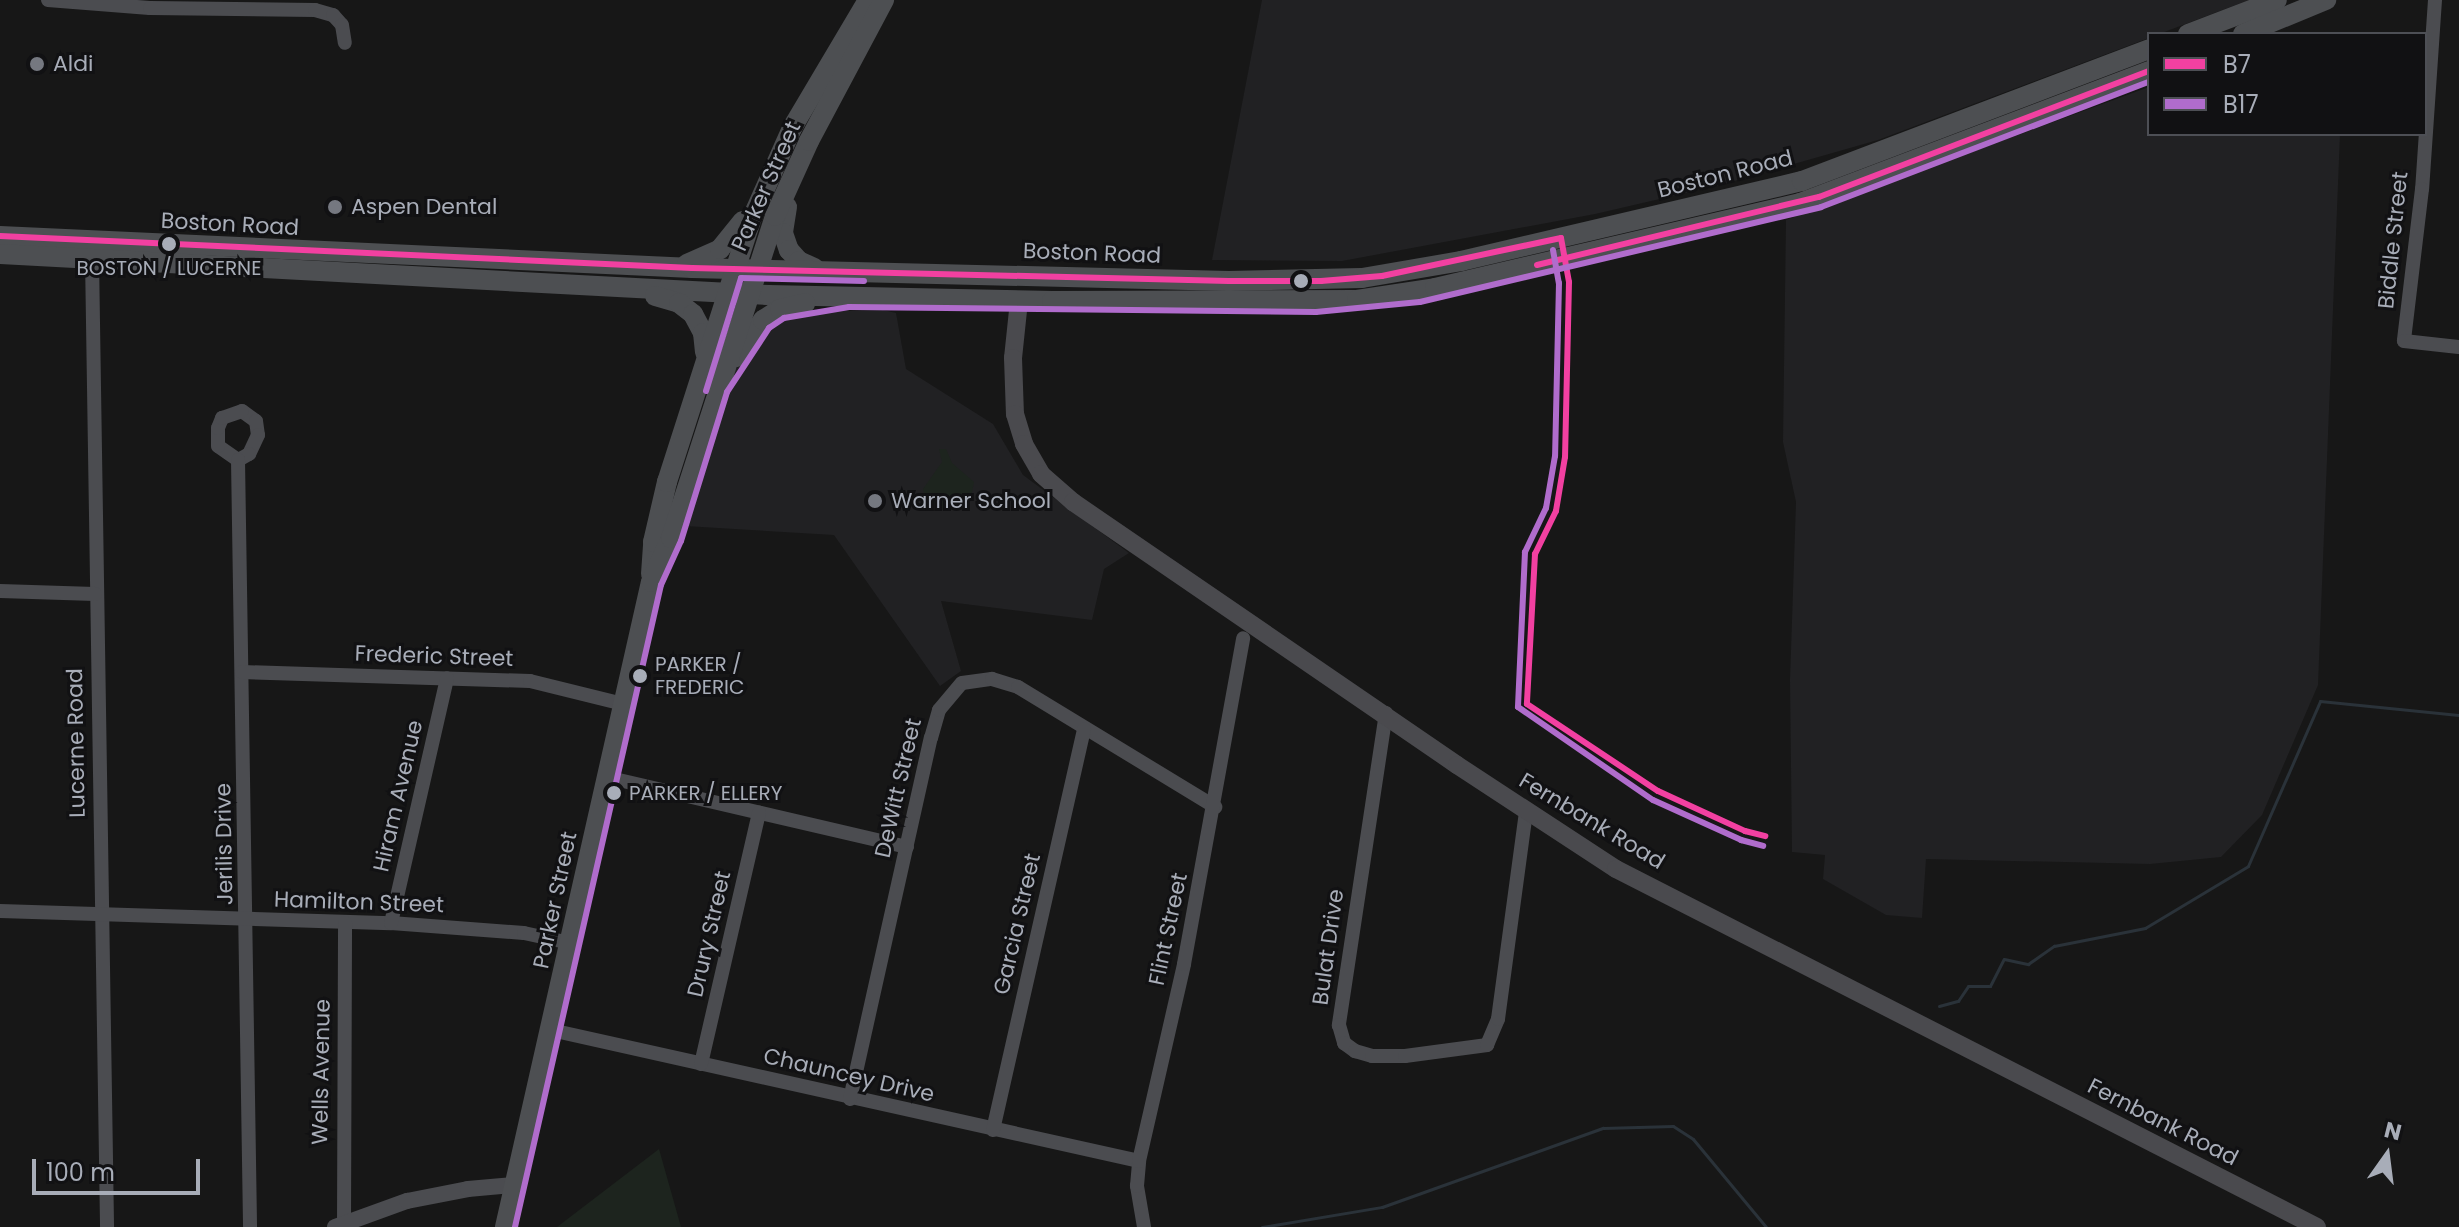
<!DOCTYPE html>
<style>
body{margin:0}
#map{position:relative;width:2459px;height:1227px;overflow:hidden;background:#171717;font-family:Poppins,sans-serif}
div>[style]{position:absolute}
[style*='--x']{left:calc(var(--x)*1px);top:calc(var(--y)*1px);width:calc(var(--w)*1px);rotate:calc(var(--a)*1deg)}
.built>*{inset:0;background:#212123}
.green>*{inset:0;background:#1d241e}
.stream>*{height:3px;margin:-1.5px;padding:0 1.5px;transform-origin:1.5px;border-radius:1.5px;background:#2a3239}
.minor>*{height:14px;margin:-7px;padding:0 7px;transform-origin:7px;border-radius:7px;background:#4b4c50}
.tertiary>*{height:16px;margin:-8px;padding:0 8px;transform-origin:8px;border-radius:8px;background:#4b4c50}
.secondary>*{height:18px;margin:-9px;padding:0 9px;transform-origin:9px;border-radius:9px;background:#4a4a4e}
.primary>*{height:20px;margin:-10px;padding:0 10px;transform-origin:10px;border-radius:10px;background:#4d4f52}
.bus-1>*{height:6px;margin:-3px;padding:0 3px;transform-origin:3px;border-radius:3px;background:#f240a1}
.bus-2>*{height:6px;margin:-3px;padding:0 3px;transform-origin:3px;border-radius:3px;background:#b06ccc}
.dots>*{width:22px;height:22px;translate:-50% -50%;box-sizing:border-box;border:4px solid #111113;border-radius:50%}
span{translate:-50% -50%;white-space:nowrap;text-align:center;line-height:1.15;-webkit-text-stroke:6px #111113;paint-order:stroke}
.bus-label{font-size:20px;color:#a8adb8}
.left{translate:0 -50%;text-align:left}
.poi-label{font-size:22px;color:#a8adb8}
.street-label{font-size:22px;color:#a8adb8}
.legend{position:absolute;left:2147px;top:32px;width:280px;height:104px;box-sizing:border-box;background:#111113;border:2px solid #4d4f55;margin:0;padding:10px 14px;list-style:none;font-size:24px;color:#a8adb8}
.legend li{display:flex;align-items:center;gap:16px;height:40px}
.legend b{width:40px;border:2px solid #4d4f55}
.north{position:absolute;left:2347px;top:1115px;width:80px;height:80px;-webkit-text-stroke:6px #111113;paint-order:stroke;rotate:14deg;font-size:22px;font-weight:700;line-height:32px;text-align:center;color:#a8adb8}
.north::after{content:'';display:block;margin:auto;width:28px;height:36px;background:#a8adb8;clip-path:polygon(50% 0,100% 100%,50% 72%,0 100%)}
.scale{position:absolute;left:32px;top:1159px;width:168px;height:36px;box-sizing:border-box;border:4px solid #a8adb8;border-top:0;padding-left:10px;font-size:24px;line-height:28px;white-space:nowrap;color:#a8adb8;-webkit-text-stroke:6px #111113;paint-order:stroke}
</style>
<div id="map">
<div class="built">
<div style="clip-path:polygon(1262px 0,2249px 0,2159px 34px,2149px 34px,2149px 38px,1878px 140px,1720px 185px,1595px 214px,1342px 261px,1212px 260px)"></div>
<div style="clip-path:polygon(2149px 87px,2149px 134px,2340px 134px,2318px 685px,2262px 815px,2221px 857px,2150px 864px,1926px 859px,1922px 918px,1886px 915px,1823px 879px,1825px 855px,1792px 852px,1790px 680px,1796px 502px,1783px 442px,1786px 220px)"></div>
<div style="clip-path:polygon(883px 310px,896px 313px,906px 369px,993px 424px,1023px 475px,1129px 553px,1104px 569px,1092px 620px,941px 601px,961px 671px,940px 686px,834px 535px,685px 526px,724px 387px,755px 341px,778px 321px,808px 312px)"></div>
</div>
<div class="green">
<div style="clip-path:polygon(939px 449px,946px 449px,952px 463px,974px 482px,971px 497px,957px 510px,940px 509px,924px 493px,923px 489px,942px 462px)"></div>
<div style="clip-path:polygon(659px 1149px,681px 1227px,557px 1227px)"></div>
</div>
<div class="stream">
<div style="--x:1939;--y:1006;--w:20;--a:-15"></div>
<div style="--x:1958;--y:1001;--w:18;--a:-56"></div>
<div style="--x:1968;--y:986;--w:22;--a:0"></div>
<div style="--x:1990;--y:986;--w:30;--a:-63"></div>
<div style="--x:2004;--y:959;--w:25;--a:12"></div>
<div style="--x:2028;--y:964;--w:32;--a:-35"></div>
<div style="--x:2054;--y:946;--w:93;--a:-11.2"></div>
<div style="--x:2145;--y:928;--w:120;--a:-31"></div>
<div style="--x:2248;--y:866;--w:180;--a:-66.4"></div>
<div style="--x:2320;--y:701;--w:140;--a:5.8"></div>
<div style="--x:1262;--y:1227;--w:122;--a:-9.5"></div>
<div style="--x:1382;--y:1207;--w:235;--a:-19.7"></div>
<div style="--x:1603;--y:1128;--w:70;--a:-1.6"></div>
<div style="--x:1673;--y:1126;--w:24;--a:33"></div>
<div style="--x:1693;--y:1139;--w:114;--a:50.3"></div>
</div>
<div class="minor">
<div style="--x:48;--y:0;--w:102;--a:4.5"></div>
<div style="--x:150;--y:8;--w:165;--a:0.7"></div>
<div style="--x:315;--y:10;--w:19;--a:16"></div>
<div style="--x:333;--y:15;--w:13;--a:48"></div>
<div style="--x:342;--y:25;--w:18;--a:81"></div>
<div style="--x:2435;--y:0;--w:189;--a:93.9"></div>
<div style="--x:2422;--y:189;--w:153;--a:96.8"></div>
<div style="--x:2404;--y:341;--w:55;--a:6.2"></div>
<div style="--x:92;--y:258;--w:969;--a:89.11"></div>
<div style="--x:242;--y:411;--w:17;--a:36"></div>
<div style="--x:256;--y:421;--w:14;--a:82"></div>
<div style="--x:258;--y:435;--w:21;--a:115"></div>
<div style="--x:249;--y:454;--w:13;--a:151"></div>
<div style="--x:238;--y:460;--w:24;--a:-145"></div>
<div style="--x:218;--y:446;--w:18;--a:-90"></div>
<div style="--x:218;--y:428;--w:11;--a:-68"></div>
<div style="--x:222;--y:418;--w:21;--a:-19"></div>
<div style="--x:238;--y:460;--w:767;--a:89.1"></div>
<div style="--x:0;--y:591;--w:95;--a:1.8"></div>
<div style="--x:242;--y:672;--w:288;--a:1.8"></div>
<div style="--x:530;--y:681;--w:96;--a:13.9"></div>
<div style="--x:1386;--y:713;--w:316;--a:98.6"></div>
<div style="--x:1339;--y:1025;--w:19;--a:74"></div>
<div style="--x:1344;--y:1043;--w:14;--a:36"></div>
<div style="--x:1355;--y:1051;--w:18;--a:16"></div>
<div style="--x:1372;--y:1056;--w:33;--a:0"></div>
<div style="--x:1405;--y:1056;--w:83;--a:-7.6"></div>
<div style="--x:1487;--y:1045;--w:28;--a:-67"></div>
<div style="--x:1498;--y:1019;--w:210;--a:-82.3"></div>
<div style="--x:606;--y:777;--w:309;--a:13.1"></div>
<div style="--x:0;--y:911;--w:391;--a:1.8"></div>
<div style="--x:391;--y:923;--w:133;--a:4.3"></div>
<div style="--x:524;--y:933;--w:47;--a:12.3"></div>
<div style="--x:391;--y:923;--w:251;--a:-77.1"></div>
<div style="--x:551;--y:1030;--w:602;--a:12.56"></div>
<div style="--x:701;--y:1064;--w:258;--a:-77"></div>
<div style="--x:850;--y:1099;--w:370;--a:-77.4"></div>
<div style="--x:931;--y:738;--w:29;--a:-74"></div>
<div style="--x:939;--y:710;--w:35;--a:-50"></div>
<div style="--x:962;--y:683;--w:30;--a:-8"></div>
<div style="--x:992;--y:679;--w:27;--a:17"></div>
<div style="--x:1018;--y:687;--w:231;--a:31.3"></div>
<div style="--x:993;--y:1130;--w:411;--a:-77.2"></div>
<div style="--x:344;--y:1223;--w:300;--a:-89.8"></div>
<div style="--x:1144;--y:1227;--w:42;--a:-99.7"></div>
<div style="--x:1137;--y:1186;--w:25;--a:-85"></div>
<div style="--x:1139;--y:1161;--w:202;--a:-77.1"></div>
<div style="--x:1184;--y:964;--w:331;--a:-79.7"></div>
</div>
<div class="tertiary">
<div style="--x:335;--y:1227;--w:77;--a:-19.9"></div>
<div style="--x:407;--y:1201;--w:62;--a:-11.1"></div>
<div style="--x:468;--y:1189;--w:46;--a:-5"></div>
</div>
<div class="secondary">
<div style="--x:1019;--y:301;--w:57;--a:96"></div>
<div style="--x:1013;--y:358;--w:56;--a:88"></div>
<div style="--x:1015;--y:414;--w:31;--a:73"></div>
<div style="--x:1024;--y:444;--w:34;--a:60"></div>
<div style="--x:1041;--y:474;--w:43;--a:41.2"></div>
<div style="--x:1073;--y:502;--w:465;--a:34.4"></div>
<div style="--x:1457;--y:765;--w:190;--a:33.2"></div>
<div style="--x:1616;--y:869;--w:787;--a:27.05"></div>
</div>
<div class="primary">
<div style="--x:2188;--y:34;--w:95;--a:-20.9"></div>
<div style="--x:2243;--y:34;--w:90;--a:-22.3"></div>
<div style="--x:787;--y:207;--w:26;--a:99"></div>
<div style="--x:783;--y:233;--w:18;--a:71"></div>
<div style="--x:789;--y:250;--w:15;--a:48"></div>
<div style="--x:799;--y:261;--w:17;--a:25"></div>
<div style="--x:0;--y:236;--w:693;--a:2.65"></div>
<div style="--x:692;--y:268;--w:537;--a:1.39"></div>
<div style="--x:1229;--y:281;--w:133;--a:-1.3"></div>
<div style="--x:1362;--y:278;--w:100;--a:-9.7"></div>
<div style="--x:1461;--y:261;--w:350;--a:-13.2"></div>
<div style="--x:1802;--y:181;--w:371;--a:-20.8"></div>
<div style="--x:0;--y:254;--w:769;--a:3.06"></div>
<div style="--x:768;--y:295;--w:284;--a:1.2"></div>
<div style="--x:1052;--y:301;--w:305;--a:-0.2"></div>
<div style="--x:1357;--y:300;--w:79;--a:-8.7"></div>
<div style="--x:1435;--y:288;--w:375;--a:-13.1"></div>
<div style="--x:1800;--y:203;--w:373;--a:-20.7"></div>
<div style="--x:687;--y:264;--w:36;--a:-24"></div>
<div style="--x:720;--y:249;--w:36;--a:-51"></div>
<div style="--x:655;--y:296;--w:25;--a:16"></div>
<div style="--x:679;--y:303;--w:18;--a:38"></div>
<div style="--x:693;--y:314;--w:21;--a:62"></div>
<div style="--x:703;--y:333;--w:19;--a:84"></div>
<div style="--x:736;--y:357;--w:46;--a:-53.9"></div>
<div style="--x:763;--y:320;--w:20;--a:-33"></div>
<div style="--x:780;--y:309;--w:26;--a:-13"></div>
<div style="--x:651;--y:574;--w:32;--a:-86"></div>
<div style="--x:653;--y:542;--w:62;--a:-76.9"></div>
<div style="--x:667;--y:482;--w:277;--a:-72.2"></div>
<div style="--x:752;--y:218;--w:98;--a:-66"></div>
<div style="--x:792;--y:128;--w:149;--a:-59.3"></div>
<div style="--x:505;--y:1227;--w:661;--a:-77.25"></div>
<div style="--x:651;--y:582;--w:48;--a:-65.6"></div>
<div style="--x:671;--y:538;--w:338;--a:-72.1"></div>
<div style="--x:775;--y:216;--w:82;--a:-65.6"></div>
<div style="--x:809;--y:141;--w:160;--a:-62"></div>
</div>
<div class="bus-1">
<div style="--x:0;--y:236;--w:693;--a:2.65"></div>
<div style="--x:692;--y:268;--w:537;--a:1.39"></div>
<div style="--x:1229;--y:281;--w:92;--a:0"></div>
<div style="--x:1321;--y:281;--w:61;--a:-4.7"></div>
<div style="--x:1382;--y:276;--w:183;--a:-12"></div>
<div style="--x:1561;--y:238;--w:45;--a:79.7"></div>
<div style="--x:1569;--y:282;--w:175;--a:91.3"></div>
<div style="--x:1565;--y:457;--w:55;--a:99.5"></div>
<div style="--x:1556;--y:511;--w:48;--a:116"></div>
<div style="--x:1535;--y:554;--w:150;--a:93.1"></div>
<div style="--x:1527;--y:704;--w:157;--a:33.6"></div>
<div style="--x:1658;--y:791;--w:96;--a:24.7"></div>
<div style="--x:1745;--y:831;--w:21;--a:14"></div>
<div style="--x:1537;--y:265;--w:290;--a:-13.6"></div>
<div style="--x:1819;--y:197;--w:353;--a:-20.9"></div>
</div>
<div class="bus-2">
<div style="--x:1553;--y:250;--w:34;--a:80"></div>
<div style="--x:1559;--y:283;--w:173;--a:91.3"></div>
<div style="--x:1555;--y:456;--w:53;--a:99.8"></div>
<div style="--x:1546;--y:508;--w:49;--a:115.5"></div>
<div style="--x:1525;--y:552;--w:155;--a:92.6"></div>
<div style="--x:1518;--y:707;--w:164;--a:34.6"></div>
<div style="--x:1653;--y:800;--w:97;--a:24.4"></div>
<div style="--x:1741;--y:840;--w:23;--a:15"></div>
<div style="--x:706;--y:391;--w:118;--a:-72.8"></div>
<div style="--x:741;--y:278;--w:123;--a:1.4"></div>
<div style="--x:515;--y:1227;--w:658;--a:-77.19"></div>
<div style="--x:661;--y:585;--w:48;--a:-65.6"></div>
<div style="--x:681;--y:541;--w:156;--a:-72.8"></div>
<div style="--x:727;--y:392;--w:77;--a:-56.7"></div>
<div style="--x:769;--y:328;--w:18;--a:-34"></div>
<div style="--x:784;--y:318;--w:66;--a:-9.6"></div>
<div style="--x:849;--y:307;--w:467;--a:0.6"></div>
<div style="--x:1316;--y:312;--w:104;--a:-5.5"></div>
<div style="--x:1420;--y:302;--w:412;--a:-13.3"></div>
<div style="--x:1821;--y:207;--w:351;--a:-20.9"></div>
</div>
<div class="dots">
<div style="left:37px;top:64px;background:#757880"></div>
<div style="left:335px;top:207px;background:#757880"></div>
<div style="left:169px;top:244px;background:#a8adb8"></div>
<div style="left:1301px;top:281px;background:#a8adb8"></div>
<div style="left:875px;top:501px;background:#757880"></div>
<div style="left:640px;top:676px;background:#a8adb8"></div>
<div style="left:614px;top:793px;background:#a8adb8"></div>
</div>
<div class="bus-label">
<span style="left:169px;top:268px">BOSTON / LUCERNE</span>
<span class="left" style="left:655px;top:676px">PARKER /<br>FREDERIC</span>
<span class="left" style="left:629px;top:793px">PARKER / ELLERY</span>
</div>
<div class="poi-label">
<span class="left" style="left:53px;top:64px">Aldi</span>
<span class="left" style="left:351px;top:207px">Aspen Dental</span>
<span class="left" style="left:891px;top:501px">Warner School</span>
</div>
<div class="street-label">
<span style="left:1725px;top:174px;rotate:-14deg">Boston Road</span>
<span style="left:766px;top:186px;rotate:-66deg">Parker Street</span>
<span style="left:230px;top:224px;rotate:3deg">Boston Road</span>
<span style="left:2393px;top:240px;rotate:-84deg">Biddle Street</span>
<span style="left:1092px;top:253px;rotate:2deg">Boston Road</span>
<span style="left:434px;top:656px;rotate:2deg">Frederic Street</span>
<span style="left:76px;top:743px;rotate:-91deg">Lucerne Road</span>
<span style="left:898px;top:788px;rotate:-77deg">DeWitt Street</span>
<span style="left:398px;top:796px;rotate:-77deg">Hiram Avenue</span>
<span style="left:1592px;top:821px;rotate:31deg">Fernbank Road</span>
<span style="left:224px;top:844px;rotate:-91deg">Jerilis Drive</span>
<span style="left:555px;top:900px;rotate:-78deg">Parker Street</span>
<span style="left:359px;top:902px;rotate:2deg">Hamilton Street</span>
<span style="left:1017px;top:924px;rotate:-77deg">Garcia Street</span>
<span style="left:1168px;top:929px;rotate:-78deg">Flint Street</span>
<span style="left:709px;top:934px;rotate:-77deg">Drury Street</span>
<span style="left:1328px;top:947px;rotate:-82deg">Bulat Drive</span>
<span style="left:321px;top:1072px;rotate:-89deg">Wells Avenue</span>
<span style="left:849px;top:1075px;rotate:13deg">Chauncey Drive</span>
<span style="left:2163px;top:1122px;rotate:27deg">Fernbank Road</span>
</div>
<ul class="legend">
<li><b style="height:10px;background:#f240a1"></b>B7</li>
<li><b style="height:10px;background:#b06ccc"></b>B17</li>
</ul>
<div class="north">N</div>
<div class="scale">100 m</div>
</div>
